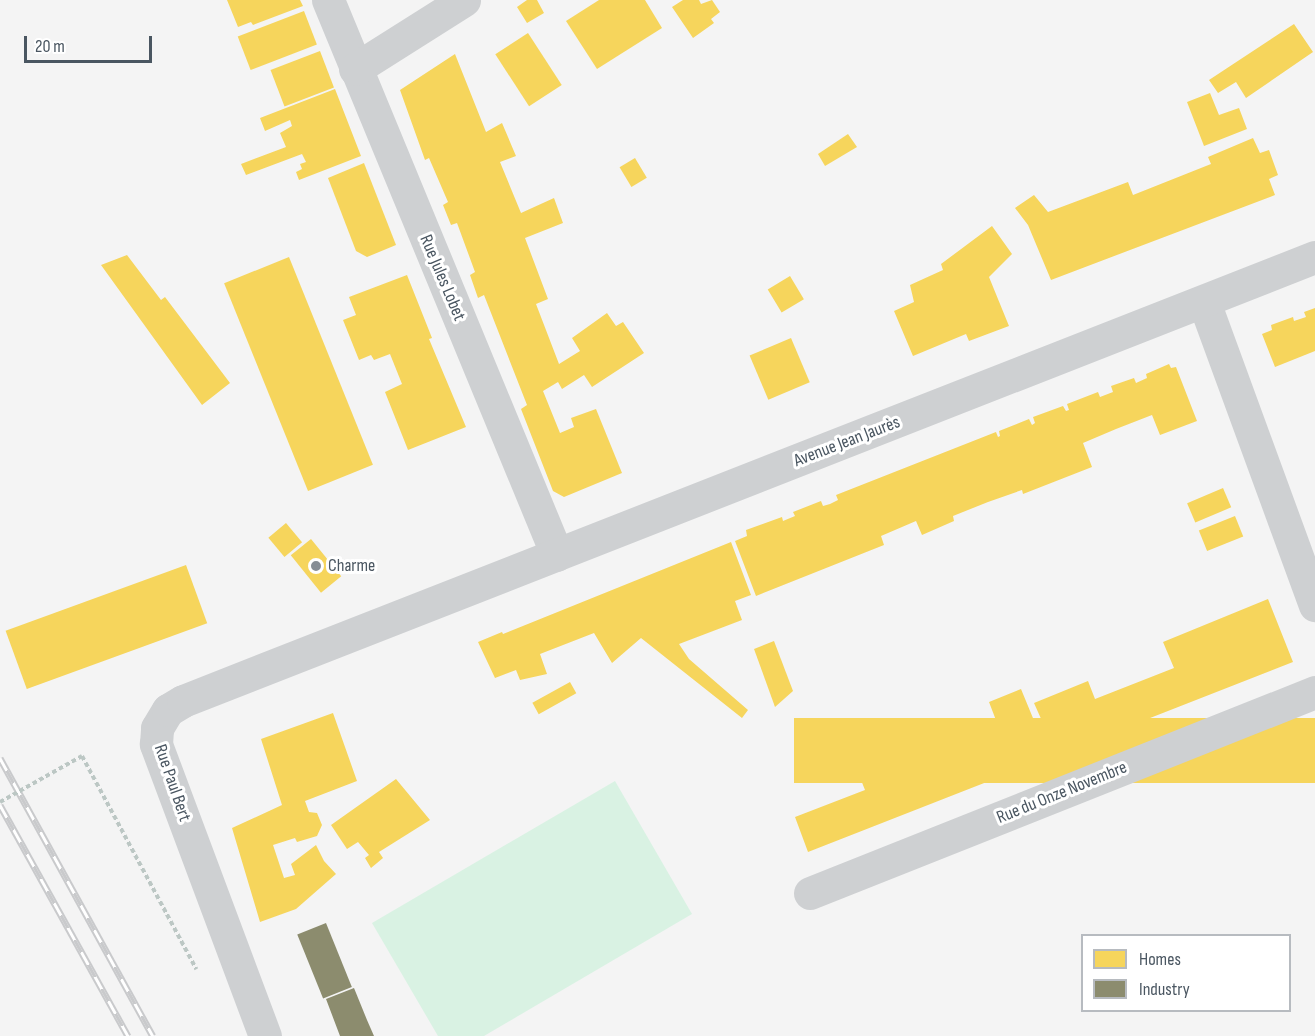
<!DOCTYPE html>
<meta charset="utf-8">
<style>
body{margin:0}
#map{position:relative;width:1315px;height:1036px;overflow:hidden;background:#f4f4f4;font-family:"Sofia Sans Condensed",sans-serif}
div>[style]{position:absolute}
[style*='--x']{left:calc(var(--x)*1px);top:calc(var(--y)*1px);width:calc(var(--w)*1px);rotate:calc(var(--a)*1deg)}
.green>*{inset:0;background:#d9f2e3}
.homes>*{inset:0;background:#f6d55c;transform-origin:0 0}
.industry>*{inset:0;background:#8c8c6e;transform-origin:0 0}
.minor>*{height:33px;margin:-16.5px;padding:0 16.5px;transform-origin:16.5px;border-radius:16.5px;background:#ced0d2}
.rail>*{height:7px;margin-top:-3.5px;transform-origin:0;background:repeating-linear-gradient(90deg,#fff 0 14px,#c9cacc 0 28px);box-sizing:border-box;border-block:2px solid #c9cacc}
.path-bridge>*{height:4px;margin-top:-2px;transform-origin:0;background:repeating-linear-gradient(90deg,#bcc7c4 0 4.5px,transparent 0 7.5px)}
.dots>*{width:16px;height:16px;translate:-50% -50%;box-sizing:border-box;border:3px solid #fff;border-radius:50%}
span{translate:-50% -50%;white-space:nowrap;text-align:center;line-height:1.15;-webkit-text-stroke:6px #fff;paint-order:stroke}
.street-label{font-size:18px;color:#4a5661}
.poi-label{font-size:18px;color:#4a5661}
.left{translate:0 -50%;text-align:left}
.legend{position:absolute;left:1081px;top:934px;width:210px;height:78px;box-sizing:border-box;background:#fff;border:2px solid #b7bbc0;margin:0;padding:8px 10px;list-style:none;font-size:18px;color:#4a5661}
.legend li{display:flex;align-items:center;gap:12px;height:30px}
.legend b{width:30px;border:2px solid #b7bbc0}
.scale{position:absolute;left:24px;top:36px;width:128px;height:27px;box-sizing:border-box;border:3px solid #4a5661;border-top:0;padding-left:8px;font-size:18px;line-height:21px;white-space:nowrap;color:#4a5661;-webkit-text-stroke:4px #fff;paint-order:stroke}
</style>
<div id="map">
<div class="green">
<div style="clip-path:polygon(615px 781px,692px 914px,484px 1036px,438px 1036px,372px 923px)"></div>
</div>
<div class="homes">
<div style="clip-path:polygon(227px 0,300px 0,303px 6px,253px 25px,251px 22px,238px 27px)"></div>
<div style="clip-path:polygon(527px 0,537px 0,544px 13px,527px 23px,517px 7px)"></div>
<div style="clip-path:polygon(599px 0,645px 0,662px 28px,597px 69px,566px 21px)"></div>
<div style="clip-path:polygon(683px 0,699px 0,701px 4px,712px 0,720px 12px,711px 19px,714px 23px,693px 38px,672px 7px)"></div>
<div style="left:304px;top:11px;width:36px;height:71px;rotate:69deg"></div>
<div style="clip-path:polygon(1294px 24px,1313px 52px,1246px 98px,1236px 82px,1218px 93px,1209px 80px)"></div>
<div style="left:528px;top:33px;width:62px;height:39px;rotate:57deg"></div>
<div style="left:320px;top:51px;width:39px;height:53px;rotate:69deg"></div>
<div style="clip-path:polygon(455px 54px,486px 132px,502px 123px,516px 156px,500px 162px,521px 213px,554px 198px,563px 223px,525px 238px,548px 299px,536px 304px,559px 364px,580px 351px,572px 338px,607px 313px,616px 326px,623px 322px,644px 353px,592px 387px,584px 375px,562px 389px,558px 382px,543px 391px,560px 433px,574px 427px,571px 418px,596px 409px,622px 473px,564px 497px,553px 491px,521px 409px,527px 405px,484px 295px,478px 298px,470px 275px,475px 272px,457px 223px,451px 225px,443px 205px,448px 202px,429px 158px,425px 160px,400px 90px)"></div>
<div style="clip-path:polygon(335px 89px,361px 156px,299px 180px,296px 172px,302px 169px,300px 164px,306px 162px,302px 154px,246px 175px,241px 164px,286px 147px,280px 133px,292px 126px,290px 120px,265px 131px,260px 118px)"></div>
<div style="clip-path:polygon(1210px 93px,1219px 115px,1239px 108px,1247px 129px,1204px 146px,1187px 102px)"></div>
<div style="clip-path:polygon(848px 134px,857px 147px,825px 166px,818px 154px)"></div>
<div style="clip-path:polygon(1253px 138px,1260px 153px,1269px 150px,1278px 175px,1269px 179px,1275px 195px,1051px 280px,1028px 225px,1015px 208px,1034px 195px,1048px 212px,1128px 182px,1133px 195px,1211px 164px,1208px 157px)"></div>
<div style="left:635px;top:158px;width:23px;height:18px;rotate:59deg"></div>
<div style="clip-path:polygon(364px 163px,396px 245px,367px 257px,356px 251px,328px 178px)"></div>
<div style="clip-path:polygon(992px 226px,1012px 254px,989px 277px,1009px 326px,969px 341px,966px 334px,913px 356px,894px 311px,914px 302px,910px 285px,943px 270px,941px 264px)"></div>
<div style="clip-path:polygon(127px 255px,161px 300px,165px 297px,230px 383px,202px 405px,101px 265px)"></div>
<div style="left:289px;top:257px;width:224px;height:70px;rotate:68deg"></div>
<div style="clip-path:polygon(407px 275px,432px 338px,429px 339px,466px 427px,408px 450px,385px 392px,402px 384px,390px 354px,374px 360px,371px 355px,359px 360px,343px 320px,356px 315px,349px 297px)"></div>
<div style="left:790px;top:276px;width:27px;height:26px;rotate:59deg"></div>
<div style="clip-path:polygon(1315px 308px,1315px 351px,1275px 367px,1262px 334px,1272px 330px,1271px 325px,1293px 317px,1294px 321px,1306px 317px,1304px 312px)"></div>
<div style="left:791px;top:338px;width:48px;height:45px;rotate:67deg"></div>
<div style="clip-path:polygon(1169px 364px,1171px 368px,1176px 367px,1197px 421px,1160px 435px,1152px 415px,1116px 429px,1083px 443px,1092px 467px,1023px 494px,1022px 490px,988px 502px,953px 516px,954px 521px,922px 535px,916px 521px,881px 536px,884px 545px,756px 596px,735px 541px,747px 536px,746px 530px,782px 517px,783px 521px,795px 516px,793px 512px,821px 501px,823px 506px,830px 504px,838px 500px,836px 495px,996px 432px,998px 437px,1000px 436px,999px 431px,1029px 419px,1032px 425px,1035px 423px,1033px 417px,1063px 406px,1066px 411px,1069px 410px,1067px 404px,1098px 392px,1100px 397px,1113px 392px,1111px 386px,1134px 378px,1136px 383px,1147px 378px,1146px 374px)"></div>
<div style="left:1223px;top:488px;width:21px;height:39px;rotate:67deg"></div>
<div style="left:1235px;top:516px;width:22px;height:39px;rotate:68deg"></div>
<div style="left:286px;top:523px;width:25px;height:23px;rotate:50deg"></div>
<div style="left:311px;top:539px;width:48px;height:26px;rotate:51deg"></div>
<div style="clip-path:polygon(731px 542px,751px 595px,735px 601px,742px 620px,679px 644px,689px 659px,748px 710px,742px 718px,641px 638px,612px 663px,594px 633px,540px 654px,547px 674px,520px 680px,516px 670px,495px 678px,478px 642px,502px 632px,503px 634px)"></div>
<div style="left:186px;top:565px;width:62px;height:192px;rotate:70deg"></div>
<div style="clip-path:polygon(1268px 599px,1293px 662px,808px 852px,795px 817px,865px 790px,847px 745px,880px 731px,898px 777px,1002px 736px,989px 702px,1021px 689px,1035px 723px,1042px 721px,1034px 703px,1088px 681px,1095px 699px,1174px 668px,1163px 642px)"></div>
<div style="clip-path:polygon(774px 641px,793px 691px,775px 707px,754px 649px)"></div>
<div style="left:570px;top:682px;width:13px;height:43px;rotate:61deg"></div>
<div style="clip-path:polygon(333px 713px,357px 781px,305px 801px,309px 812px,317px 813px,322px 825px,317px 836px,297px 842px,295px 838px,273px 845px,284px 878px,295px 875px,291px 864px,316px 845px,324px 861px,336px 874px,296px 909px,260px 922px,232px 828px,282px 805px,261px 739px)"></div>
<div style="left:1315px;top:718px;width:65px;height:521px;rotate:90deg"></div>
<div style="clip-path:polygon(396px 779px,430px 820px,379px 852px,383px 858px,371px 868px,365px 858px,369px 855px,358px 842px,347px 849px,331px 825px)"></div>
</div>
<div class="industry">
<div style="left:326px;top:923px;width:69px;height:31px;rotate:68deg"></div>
<div style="clip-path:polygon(354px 988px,367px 1020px,374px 1036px,340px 1036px,326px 999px)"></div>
</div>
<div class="minor">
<div style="--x:328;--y:0;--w:600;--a:67.58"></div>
<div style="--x:355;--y:69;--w:129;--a:-32.3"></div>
<div style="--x:1204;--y:302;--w:323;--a:69.9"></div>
<div style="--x:810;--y:893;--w:544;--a:-21.7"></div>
<div style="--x:265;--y:1036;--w:312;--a:-110.5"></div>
<div style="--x:156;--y:744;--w:16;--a:-86"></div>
<div style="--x:157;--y:728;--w:21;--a:-59"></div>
<div style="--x:168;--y:710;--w:17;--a:-31"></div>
<div style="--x:183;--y:701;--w:1216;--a:-21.42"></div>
</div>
<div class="rail">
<div style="--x:0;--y:758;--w:317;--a:61.2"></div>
<div style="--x:0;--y:805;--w:264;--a:61"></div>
</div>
<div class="path-bridge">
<div style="--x:0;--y:802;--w:94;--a:-29.3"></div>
<div style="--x:82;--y:756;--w:242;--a:61.8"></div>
</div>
<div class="dots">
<div style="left:316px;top:566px;background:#868d94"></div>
</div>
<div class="street-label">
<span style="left:442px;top:278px;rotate:67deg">Rue Jules Lobet</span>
<span style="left:847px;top:442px;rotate:-21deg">Avenue Jean Jaurès</span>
<span style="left:172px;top:783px;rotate:71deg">Rue Paul Bert</span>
<span style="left:1062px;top:793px;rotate:-22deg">Rue du Onze Novembre</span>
</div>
<div class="poi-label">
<span class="left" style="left:328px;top:566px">Charme</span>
</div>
<ul class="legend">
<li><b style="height:16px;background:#f6d55c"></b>Homes</li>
<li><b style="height:16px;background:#8c8c6e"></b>Industry</li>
</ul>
<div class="scale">20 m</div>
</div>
